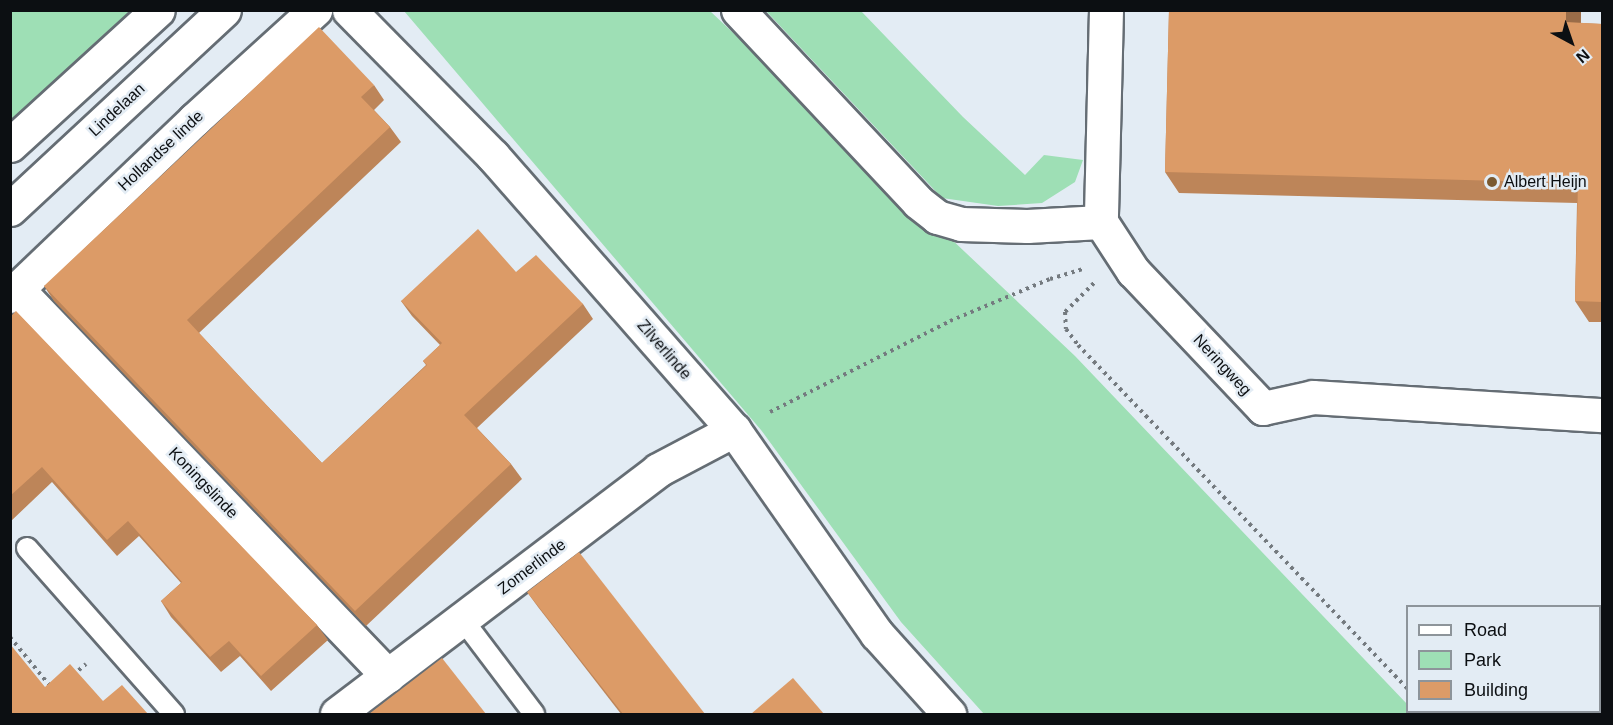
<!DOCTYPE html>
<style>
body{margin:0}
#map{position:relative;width:1613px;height:725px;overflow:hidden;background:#e3ecf4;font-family:Arial,sans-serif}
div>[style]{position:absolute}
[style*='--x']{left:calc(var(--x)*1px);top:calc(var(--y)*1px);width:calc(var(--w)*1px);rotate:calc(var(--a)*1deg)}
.green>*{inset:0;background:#9edfb5}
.path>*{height:4px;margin-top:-2px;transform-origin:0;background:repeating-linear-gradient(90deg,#747a7f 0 3px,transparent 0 7.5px)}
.roads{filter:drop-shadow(2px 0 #656d74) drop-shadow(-2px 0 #656d74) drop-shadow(0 2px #656d74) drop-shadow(0 -2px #656d74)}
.lane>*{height:20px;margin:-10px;padding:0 10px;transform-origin:10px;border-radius:10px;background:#fff}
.street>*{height:33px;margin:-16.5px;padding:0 16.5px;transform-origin:16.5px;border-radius:16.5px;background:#fff}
.secondary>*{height:33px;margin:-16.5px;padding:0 16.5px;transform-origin:16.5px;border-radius:16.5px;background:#fff}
.wall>*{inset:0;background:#bd8559}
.shaded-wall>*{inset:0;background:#9a6c48}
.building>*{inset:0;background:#dc9b67}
.dots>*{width:16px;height:16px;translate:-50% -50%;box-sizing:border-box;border:3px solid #e3ecf4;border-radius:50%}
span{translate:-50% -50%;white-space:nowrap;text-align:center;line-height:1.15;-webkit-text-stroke:5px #e3ecf4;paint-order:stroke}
.street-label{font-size:16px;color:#0c0f12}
.poi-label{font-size:16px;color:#0c0f12}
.left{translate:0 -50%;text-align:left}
.frame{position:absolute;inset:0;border:12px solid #0c0f12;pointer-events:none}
.legend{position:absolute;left:1406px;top:605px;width:195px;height:108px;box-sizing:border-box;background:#e3ecf4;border:2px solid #8d949a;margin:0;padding:8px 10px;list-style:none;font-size:18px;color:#0c0f12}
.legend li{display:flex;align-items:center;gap:12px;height:30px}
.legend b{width:30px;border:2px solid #8d949a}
.north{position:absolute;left:1541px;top:12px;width:60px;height:60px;-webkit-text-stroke:4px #e3ecf4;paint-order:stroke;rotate:140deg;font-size:16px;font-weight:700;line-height:24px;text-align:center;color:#0c0f12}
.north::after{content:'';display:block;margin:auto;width:21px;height:27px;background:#0c0f12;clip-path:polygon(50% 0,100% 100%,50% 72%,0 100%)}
</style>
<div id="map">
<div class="green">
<div style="clip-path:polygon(11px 11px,141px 11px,11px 131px)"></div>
<div style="clip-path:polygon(404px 11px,710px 11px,1075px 356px,1407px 704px,1408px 712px,1418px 714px,984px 714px,901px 622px,761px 430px)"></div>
<div style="clip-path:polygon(766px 11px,861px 11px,963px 117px,1025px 175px,1044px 155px,1083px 160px,1075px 182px,1042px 203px,998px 206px,942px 198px)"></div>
</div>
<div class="path">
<div style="--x:1094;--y:283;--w:41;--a:135"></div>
<div style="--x:1065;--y:312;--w:17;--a:87"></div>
<div style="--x:1066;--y:329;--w:20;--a:53"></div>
<div style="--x:1078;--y:345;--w:477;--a:46.2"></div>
<div style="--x:770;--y:412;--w:202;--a:-26.8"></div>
<div style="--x:950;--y:321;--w:108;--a:-22.8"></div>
<div style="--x:1050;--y:279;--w:34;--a:-17"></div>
<div style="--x:10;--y:637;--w:63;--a:50.8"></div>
<div style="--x:73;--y:675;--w:17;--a:-40"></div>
<div style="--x:1429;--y:712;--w:3;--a:45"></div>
<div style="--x:1461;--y:714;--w:4;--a:-27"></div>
</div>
<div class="roads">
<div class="lane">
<div style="--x:27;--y:548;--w:222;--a:48.5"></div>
<div style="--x:463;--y:620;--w:118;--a:52.9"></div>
</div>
<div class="street">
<div style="--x:349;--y:10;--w:205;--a:45.4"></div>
<div style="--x:493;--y:156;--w:365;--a:48.7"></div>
<div style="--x:734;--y:430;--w:249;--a:55"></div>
<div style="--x:877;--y:634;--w:108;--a:48"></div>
<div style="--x:17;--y:289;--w:536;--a:46.21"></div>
<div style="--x:10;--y:296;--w:255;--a:-43.7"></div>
<div style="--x:194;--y:120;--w:164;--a:-42.3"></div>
<div style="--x:337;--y:714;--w:403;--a:-37.2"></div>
<div style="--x:658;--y:470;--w:86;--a:-27.8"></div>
</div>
<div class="secondary">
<div style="--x:738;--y:10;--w:263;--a:46.8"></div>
<div style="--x:918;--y:202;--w:24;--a:38"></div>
<div style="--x:937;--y:217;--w:25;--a:16"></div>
<div style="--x:961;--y:224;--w:66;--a:1.7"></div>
<div style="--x:1027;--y:226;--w:74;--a:-3.1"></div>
<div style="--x:1106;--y:10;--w:212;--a:91.4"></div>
<div style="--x:1101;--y:222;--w:59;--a:56.9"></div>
<div style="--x:1133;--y:271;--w:189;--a:46.5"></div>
<div style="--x:1263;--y:408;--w:51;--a:-12.4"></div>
<div style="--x:1313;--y:397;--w:290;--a:3.6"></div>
<div style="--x:10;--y:145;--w:200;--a:-42.4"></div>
<div style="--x:10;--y:209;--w:292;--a:-42.9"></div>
</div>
</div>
<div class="wall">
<div style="clip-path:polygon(1169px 10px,1581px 10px,1581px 23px,1602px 24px,1602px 322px,1589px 322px,1575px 301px,1577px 203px,1179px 193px,1165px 172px)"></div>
<div style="clip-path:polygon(374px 85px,384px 100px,374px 110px,390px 127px,401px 142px,199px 333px,255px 393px,322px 463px,426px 365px,423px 361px,440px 345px,412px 316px,401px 301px,516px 272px,583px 304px,593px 319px,477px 428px,511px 464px,522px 479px,366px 626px,54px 301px,44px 286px)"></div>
<div style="clip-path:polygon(10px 317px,317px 625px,328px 640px,271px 691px,240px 656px,221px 672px,171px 617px,161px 601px,181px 583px,139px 536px,117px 556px,52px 482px,10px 522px)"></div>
<div style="clip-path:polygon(527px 592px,705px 714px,621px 714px,538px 607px)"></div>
</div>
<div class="shaded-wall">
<div style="clip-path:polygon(1566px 10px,1581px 10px,1580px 43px,1566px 22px)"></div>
</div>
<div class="building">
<div style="clip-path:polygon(1169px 10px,1566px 10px,1566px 22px,1602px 24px,1602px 302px,1575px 301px,1578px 183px,1165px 172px)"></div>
<div style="clip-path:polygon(319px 27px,374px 85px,361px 97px,390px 127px,187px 320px,255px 393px,322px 463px,427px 365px,423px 361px,442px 343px,401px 301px,478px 229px,516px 272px,536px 255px,583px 304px,464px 415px,511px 464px,355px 611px,44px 286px)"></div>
<div style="clip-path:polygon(16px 311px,317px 625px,261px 676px,229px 641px,210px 657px,161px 601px,182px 582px,128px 521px,107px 540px,42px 467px,10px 496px,10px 317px)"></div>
<div style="clip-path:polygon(579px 552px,705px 714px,623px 714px,527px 592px)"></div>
<div style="clip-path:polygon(10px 644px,45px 687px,70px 664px,103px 701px,122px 685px,148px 714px,10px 714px)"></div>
<div style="clip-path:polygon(442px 658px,486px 714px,369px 714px)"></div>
<div style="clip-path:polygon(793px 678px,824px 714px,751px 714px)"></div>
</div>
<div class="dots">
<div style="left:1492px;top:182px;background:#7a5930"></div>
</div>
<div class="street-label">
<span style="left:117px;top:110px;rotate:-43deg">Lindelaan</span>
<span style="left:161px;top:151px;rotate:-43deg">Hollandse linde</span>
<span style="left:664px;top:350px;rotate:49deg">Zilverlinde</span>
<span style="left:1222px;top:365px;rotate:47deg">Neringweg</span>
<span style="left:203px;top:483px;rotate:46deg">Koningslinde</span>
<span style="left:532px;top:567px;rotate:-37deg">Zomerlinde</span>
</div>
<div class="poi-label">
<span class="left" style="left:1504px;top:182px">Albert Heijn</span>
</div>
<div class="frame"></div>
<ul class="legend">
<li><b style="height:8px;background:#fff"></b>Road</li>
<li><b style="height:16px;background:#9edfb5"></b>Park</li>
<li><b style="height:16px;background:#dc9b67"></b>Building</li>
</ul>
<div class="north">N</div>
</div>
